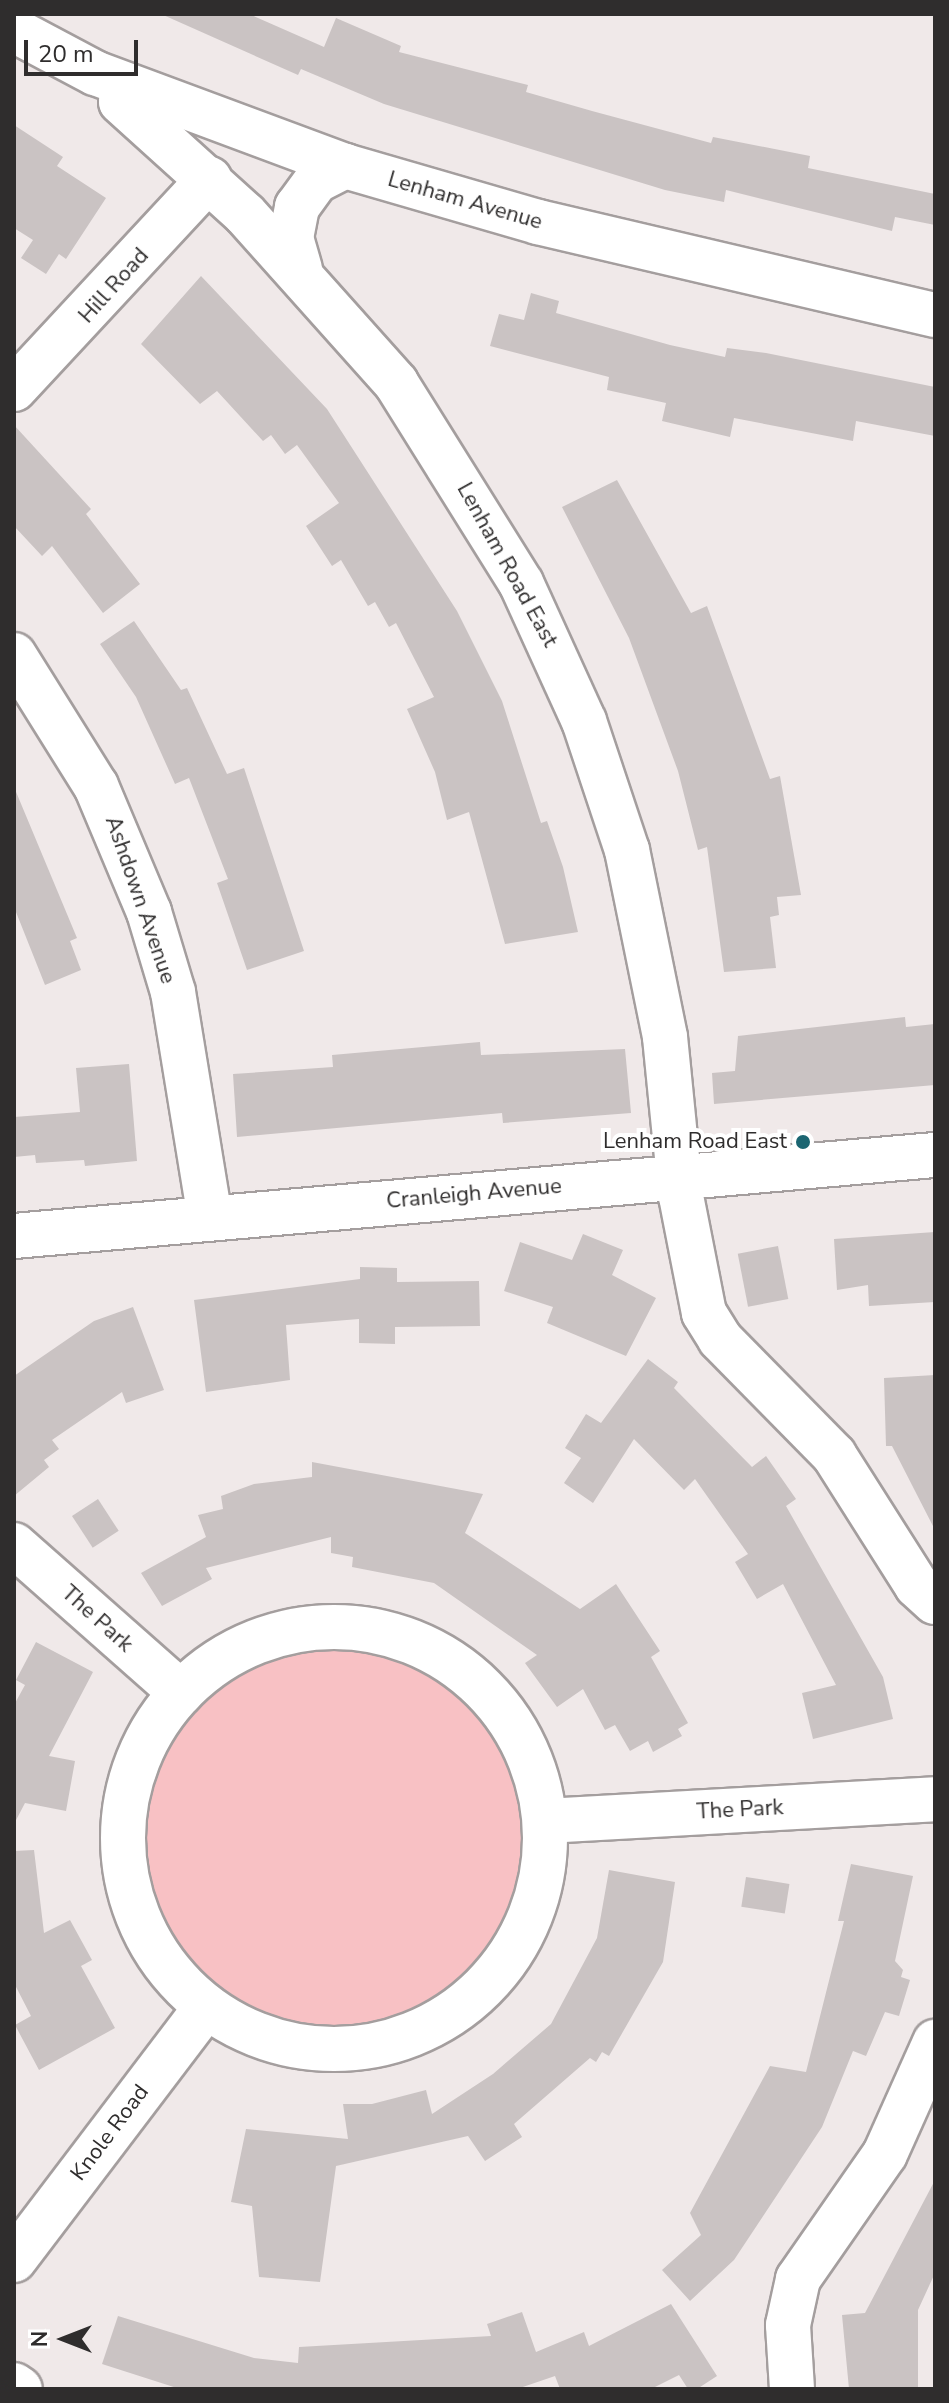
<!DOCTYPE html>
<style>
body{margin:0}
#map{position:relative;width:949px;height:2403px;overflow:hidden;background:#f0e9e9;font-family:"Nunito Sans",sans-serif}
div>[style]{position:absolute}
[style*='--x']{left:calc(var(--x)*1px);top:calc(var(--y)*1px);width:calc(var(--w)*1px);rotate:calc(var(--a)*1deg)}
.green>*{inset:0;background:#f8c1c4}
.round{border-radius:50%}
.building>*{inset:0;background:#cac3c3;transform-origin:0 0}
.roads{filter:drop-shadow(2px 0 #a49e9e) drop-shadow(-2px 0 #a49e9e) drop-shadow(0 2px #a49e9e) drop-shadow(0 -2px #a49e9e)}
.minor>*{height:44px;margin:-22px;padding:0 22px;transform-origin:22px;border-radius:22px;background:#fff}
.minor>.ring{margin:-22px;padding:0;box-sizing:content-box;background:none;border:44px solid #fff;border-radius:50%}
.dots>*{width:22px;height:22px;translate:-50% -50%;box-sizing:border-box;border:4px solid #fff;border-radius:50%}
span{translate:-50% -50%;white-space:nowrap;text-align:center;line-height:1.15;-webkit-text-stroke:8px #fff;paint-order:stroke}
.street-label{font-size:22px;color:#2f2d2d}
.poi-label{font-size:22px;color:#2f2d2d}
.right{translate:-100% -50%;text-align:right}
.frame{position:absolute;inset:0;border:16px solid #2f2d2d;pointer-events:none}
.north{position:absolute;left:24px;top:2299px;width:80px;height:80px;-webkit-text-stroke:6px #fff;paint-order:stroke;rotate:270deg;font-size:22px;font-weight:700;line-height:32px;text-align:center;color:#2f2d2d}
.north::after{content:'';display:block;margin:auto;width:28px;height:36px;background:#2f2d2d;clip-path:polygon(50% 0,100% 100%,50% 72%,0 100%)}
.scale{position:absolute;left:24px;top:40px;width:114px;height:36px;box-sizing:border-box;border:4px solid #2f2d2d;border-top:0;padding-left:10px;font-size:24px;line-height:28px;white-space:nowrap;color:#2f2d2d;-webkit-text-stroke:6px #fff;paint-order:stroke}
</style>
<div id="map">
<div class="green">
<div class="round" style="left:136px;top:1643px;width:396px;height:396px"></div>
</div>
<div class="building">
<div style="clip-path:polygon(161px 14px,249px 14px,324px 47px,336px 18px,401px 46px,399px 52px,528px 85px,526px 92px,592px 111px,711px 143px,713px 137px,810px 156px,808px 168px,935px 194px,935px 225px,895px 217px,892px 231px,726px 190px,724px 202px,665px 190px,384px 104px,301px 69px,298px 75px)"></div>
<div style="clip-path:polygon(14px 125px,63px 157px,57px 166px,106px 198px,66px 259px,59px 254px,46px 274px,21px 258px,33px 240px,14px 228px)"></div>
<div style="clip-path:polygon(201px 276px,327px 409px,457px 611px,502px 701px,541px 823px,547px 821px,563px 867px,578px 932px,505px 944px,469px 812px,447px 820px,435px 772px,407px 709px,434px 697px,396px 623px,389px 627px,375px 602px,368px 606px,341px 560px,332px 566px,306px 526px,339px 503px,297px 445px,285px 454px,271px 435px,263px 441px,217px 391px,200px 404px,141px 344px)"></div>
<div style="clip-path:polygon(531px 293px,559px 301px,556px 313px,670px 345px,725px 357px,727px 348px,766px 353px,935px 387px,935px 436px,856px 421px,853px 441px,734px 418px,730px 437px,662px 421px,666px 403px,607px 390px,609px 377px,490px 346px,499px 314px,524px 320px)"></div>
<div style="clip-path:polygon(14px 425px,91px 509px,86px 514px,140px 584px,103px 613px,52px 546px,42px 556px,14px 526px)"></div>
<div style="clip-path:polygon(617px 480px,691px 613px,707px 606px,770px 779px,780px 776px,801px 895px,777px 897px,779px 915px,770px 917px,776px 968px,724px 972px,707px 847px,698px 850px,678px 771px,629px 638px,562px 507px)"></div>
<div style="clip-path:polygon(134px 621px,181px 690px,187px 688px,227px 774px,244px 768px,304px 951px,247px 970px,217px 883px,228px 879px,189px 778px,175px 784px,136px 697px,100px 644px)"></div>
<div style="clip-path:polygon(14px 787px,77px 938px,70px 941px,81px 970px,45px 985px,14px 907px)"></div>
<div style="clip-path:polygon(905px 1017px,906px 1027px,935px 1024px,935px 1085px,714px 1104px,712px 1073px,735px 1071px,738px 1036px)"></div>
<div style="clip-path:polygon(480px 1042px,481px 1055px,625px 1049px,631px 1113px,503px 1123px,502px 1113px,237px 1137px,233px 1074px,333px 1067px,332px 1055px)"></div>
<div style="clip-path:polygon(129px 1064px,137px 1161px,85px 1166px,84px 1160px,36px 1163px,35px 1155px,14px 1157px,14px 1117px,80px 1112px,76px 1068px)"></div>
<div style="clip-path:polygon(935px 1232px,935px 1302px,869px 1306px,868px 1285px,837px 1290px,834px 1239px)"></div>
<div style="clip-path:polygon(583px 1234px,623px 1250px,612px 1275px,656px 1298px,626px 1356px,547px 1323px,553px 1307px,504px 1291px,520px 1242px,572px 1260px)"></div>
<div style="left:778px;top:1246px;width:54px;height:41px;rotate:79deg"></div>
<div style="clip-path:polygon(360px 1267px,397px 1268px,397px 1282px,479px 1281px,480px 1326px,395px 1327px,395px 1344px,359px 1343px,359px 1319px,286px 1325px,290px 1380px,206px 1392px,194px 1300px,360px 1279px)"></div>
<div style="clip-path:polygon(133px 1307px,164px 1390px,126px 1403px,122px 1392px,52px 1440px,59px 1449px,44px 1460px,49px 1467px,14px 1496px,14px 1376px,94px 1321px)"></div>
<div style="clip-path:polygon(648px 1359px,678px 1382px,674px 1388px,752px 1467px,766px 1456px,796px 1499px,786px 1506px,883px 1677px,893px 1719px,813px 1739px,802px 1693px,836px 1685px,783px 1584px,757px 1599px,735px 1562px,748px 1554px,695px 1479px,684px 1490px,634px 1439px,593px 1503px,564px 1483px,581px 1458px,565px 1448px,586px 1414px,601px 1423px)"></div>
<div style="clip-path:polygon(935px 1375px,935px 1530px,892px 1446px,886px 1446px,884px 1378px)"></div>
<div style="clip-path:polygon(312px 1462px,483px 1494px,465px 1533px,580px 1609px,616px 1584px,660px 1651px,651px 1657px,688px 1723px,678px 1729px,682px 1736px,653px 1752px,648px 1741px,630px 1751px,615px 1725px,605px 1730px,583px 1689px,557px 1707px,525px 1663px,537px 1655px,434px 1583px,352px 1567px,353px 1557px,331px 1553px,331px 1537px,206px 1568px,212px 1579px,162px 1606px,141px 1573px,206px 1537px,198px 1515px,223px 1509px,221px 1496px,254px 1484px,312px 1477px)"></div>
<div style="left:98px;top:1499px;width:38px;height:31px;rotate:57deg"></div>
<div style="clip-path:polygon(36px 1642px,93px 1672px,49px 1756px,75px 1761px,66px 1811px,25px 1803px,14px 1824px,14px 1705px,25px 1685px,16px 1680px)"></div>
<div style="clip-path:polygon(34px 1850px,44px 1933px,70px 1920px,92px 1960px,81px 1966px,115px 2028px,39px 2070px,15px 2025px,31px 2016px,14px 1983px,14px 1851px)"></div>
<div style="clip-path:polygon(851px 1864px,913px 1876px,895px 1961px,903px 1970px,901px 1977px,910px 1980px,899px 2016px,885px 2012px,866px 2056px,853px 2051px,822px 2127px,734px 2260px,690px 2301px,662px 2270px,701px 2235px,690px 2213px,770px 2066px,806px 2072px,844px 1921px,838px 1921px)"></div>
<div style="clip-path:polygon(609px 1870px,675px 1882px,663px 1962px,609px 2056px,602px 2052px,596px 2062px,590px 2058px,514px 2124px,522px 2137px,485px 2161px,468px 2136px,336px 2166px,320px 2282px,259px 2277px,252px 2206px,231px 2202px,246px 2129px,348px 2139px,343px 2104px,372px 2104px,426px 2090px,432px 2114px,493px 2074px,551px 2024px,597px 1938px)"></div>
<div style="left:746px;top:1877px;width:44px;height:30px;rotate:9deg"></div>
<div style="clip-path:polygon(935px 2180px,935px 2273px,918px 2310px,918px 2387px,849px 2389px,842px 2315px,865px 2313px)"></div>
<div style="clip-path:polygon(671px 2304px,717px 2376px,697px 2389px,688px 2389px,679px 2375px,651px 2389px,560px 2389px,555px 2376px,517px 2389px,180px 2389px,102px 2364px,118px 2316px,254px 2358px,298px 2363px,299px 2347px,491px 2336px,487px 2324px,522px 2312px,536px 2352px,584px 2332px,589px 2346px)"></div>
</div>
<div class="roads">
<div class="minor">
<div style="--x:14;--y:30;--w:92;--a:28"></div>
<div style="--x:95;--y:73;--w:267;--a:20.4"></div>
<div style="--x:345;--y:166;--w:201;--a:16.2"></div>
<div style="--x:538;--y:222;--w:408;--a:13.2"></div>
<div style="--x:125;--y:85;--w:17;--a:103"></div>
<div style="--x:121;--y:102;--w:167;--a:42.1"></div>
<div style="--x:245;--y:214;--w:227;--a:48.2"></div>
<div style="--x:396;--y:383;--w:236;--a:58"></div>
<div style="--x:521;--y:583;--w:152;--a:65.5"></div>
<div style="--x:584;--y:721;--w:136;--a:71.6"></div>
<div style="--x:627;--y:850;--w:191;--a:78.5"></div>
<div style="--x:665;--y:1037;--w:160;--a:84.3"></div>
<div style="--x:681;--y:1196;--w:119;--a:78.9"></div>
<div style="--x:704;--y:1313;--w:31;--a:58"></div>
<div style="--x:720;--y:1339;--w:163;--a:45.5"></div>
<div style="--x:834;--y:1455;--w:155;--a:57.6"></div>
<div style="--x:917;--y:1586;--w:24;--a:42"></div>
<div style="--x:300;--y:269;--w:32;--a:-106"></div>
<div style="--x:291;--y:238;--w:32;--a:-79"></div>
<div style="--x:297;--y:207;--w:32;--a:-54"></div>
<div style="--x:316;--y:181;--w:33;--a:-27"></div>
<div style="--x:14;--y:389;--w:287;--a:-47.1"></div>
<div style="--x:14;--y:655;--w:155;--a:58"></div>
<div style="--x:96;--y:786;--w:137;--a:67.2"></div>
<div style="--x:149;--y:912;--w:84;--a:73.3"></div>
<div style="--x:173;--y:992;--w:228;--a:80.7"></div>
<div style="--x:14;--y:1236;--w:925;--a:-5.03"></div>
<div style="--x:14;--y:1545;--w:223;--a:41.5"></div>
<div class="ring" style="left:123px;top:1627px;width:378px;height:378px"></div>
<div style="--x:545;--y:1821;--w:391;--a:-3.2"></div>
<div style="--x:14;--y:2260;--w:318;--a:-52.8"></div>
<div style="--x:14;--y:2385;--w:7;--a:34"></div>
<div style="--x:792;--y:2389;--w:64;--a:-93.6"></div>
<div style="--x:788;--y:2325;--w:47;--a:-77.7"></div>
<div style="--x:798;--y:2279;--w:152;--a:-55.2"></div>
<div style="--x:885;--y:2154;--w:123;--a:-65.9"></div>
</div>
</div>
<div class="dots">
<div style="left:803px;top:1142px;background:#1b6571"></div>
</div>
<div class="street-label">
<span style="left:465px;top:201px;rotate:16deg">Lenham Avenue</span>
<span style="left:114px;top:286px;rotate:-48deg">Hill Road</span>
<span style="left:507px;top:565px;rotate:61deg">Lenham Road East</span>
<span style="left:140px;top:900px;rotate:71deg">Ashdown Avenue</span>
<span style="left:474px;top:1194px;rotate:-5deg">Cranleigh Avenue</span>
<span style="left:97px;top:1619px;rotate:42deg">The Park</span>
<span style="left:740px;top:1810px;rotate:-3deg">The Park</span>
<span style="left:110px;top:2133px;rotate:-53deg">Knole Road</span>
</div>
<div class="poi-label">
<span class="right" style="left:787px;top:1142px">Lenham Road East</span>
</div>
<div class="frame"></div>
<div class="north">N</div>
<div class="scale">20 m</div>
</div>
